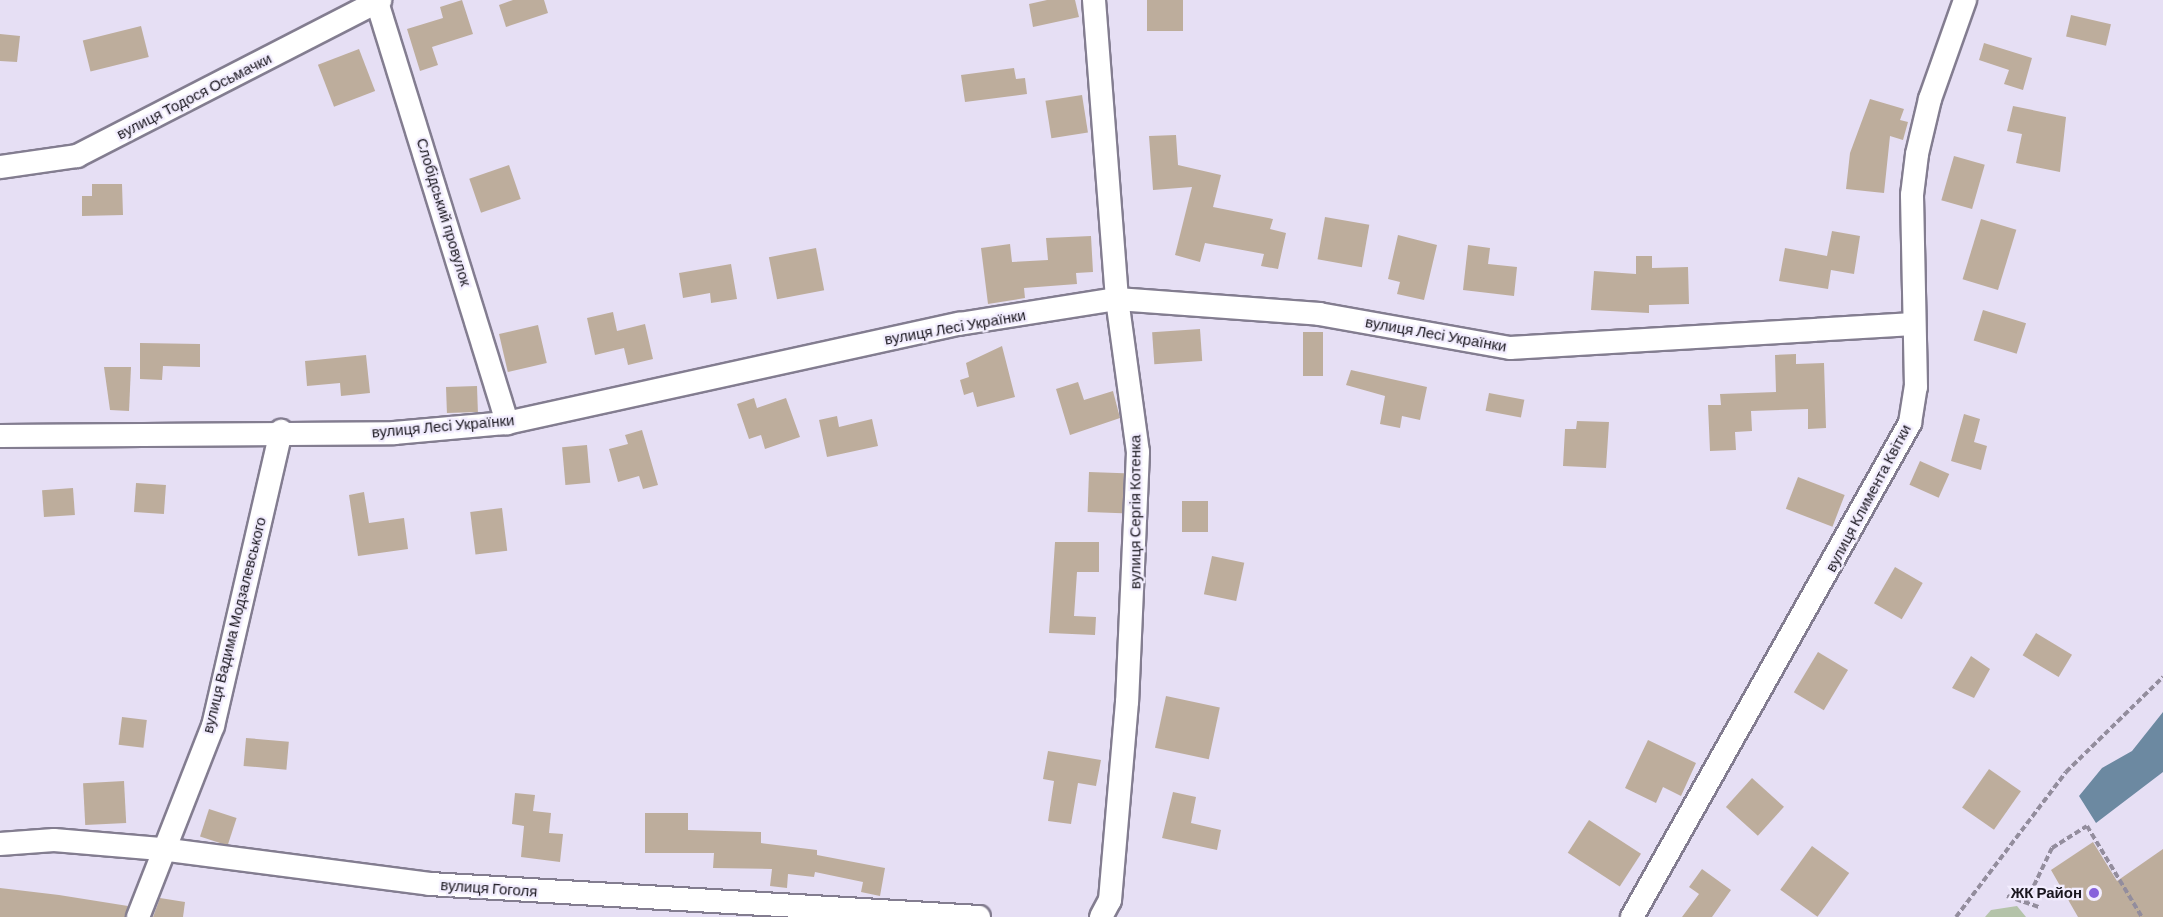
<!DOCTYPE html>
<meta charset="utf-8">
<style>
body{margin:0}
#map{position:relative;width:2163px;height:917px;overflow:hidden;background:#e6dff4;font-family:Barlow,sans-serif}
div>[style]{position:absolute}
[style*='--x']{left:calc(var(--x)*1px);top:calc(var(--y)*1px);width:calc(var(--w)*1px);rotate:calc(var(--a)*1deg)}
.green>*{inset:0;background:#b4c3a9}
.water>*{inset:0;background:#6c89a1}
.building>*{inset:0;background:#bdad9c;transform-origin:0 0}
.path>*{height:4px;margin-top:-2px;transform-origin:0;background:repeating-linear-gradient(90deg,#938d9d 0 6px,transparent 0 9px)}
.roads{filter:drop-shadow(2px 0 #837d90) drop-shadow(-2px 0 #837d90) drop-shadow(0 2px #837d90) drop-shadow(0 -2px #837d90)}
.minor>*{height:22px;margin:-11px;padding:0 11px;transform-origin:11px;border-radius:11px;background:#fff}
.dots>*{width:16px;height:16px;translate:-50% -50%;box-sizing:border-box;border:3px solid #f2edfe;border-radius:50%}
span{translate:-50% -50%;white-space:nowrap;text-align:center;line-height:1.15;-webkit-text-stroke:4.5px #f2edfe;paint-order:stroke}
.street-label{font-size:15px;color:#1a171f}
.poi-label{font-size:15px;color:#1a171f;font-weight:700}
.right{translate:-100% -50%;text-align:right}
</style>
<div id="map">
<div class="green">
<div style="clip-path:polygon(2017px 906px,2026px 917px,1985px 917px,1991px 910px)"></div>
</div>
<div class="water">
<div style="clip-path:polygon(2163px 712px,2163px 772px,2096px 823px,2079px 796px,2102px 768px,2132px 751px)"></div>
</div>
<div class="building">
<div style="clip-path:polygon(462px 0,473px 34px,432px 47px,438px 65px,420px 71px,407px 29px,443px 18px,440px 7px)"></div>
<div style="clip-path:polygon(513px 0,544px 0,548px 13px,506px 27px,499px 5px)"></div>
<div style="clip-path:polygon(1047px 0,1075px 0,1079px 17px,1033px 27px,1029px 4px)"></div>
<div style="left:1147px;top:0;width:36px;height:31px"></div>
<div style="left:2071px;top:15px;width:41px;height:22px;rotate:13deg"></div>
<div style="left:141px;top:26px;width:32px;height:60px;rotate:76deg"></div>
<div style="clip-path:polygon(0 34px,20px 36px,17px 62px,0 61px)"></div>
<div style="clip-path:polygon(1984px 43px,2032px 58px,2023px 90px,2004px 84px,2009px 70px,1979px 60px)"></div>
<div style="left:359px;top:49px;width:45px;height:44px;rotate:69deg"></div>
<div style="clip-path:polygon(1014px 68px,1016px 79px,1025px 78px,1027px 94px,965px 102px,961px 75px)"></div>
<div style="left:1082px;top:95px;width:38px;height:37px;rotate:81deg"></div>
<div style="clip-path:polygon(1870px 99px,1904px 109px,1900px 120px,1908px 122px,1903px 140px,1890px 136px,1884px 193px,1846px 189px,1850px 153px)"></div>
<div style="clip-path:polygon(2013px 106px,2066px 117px,2060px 172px,2016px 163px,2022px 134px,2007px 131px)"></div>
<div style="clip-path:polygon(1176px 135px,1178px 165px,1221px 175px,1213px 207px,1273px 219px,1270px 229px,1286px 233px,1278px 269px,1261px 266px,1264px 254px,1205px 243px,1200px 262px,1175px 255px,1192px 187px,1153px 190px,1149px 136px)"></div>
<div style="left:1954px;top:156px;width:32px;height:46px;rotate:16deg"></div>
<div style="left:509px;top:165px;width:36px;height:42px;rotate:71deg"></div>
<div style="clip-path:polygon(92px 184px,122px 184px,123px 215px,82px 216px,82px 196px,92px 196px)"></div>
<div style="left:1325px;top:217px;width:45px;height:43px;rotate:10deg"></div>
<div style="left:1981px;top:219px;width:37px;height:63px;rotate:17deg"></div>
<div style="clip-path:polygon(1832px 231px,1860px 236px,1854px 274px,1831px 270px,1828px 289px,1779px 281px,1785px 248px,1827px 256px)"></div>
<div style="clip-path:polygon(1398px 235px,1437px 245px,1424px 300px,1397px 294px,1400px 282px,1388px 279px)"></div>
<div style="clip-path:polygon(1091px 236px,1093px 272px,1076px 273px,1077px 284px,1024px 288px,1025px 298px,988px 304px,981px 248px,1010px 244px,1012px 262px,1048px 260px,1046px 238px)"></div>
<div style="clip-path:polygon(1468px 245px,1490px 248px,1488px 264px,1517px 267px,1514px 296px,1463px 290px)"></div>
<div style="left:816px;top:248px;width:43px;height:48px;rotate:79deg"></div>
<div style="clip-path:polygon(1636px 256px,1652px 256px,1652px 268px,1688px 267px,1689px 304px,1649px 305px,1649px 313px,1591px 310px,1594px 271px,1636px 274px)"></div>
<div style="clip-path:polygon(731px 264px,737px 299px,711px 303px,710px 293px,683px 298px,679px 273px)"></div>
<div style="left:1983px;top:310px;width:45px;height:32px;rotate:17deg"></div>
<div style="clip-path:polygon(613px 312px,617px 331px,645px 324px,653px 359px,628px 365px,624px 348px,595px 355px,587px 318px)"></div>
<div style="left:538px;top:325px;width:39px;height:40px;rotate:77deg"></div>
<div style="left:1200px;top:329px;width:32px;height:48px;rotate:86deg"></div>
<div style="left:1303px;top:332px;width:20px;height:44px"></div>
<div style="clip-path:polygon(140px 343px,200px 344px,200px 367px,163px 366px,162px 380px,140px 379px)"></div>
<div style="clip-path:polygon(1002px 346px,1015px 397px,977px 407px,973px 392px,964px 395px,960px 380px,969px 377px,966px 363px)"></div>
<div style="clip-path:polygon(1796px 354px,1796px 364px,1824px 363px,1826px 428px,1808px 429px,1808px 409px,1751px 411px,1752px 431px,1735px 432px,1736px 450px,1710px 451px,1708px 405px,1721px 405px,1720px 394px,1776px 392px,1775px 355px)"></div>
<div style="clip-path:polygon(366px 355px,370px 393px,341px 396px,340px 383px,307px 386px,305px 361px)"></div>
<div style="clip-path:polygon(104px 367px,131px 367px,129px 411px,110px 410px)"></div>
<div style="clip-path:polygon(1351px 370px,1427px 387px,1420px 420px,1402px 416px,1400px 428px,1380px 424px,1385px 396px,1346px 385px)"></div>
<div style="clip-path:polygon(1078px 382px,1084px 400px,1113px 391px,1120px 418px,1070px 435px,1056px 389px)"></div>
<div style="left:477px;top:386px;width:26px;height:31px;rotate:88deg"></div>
<div style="left:1489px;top:393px;width:36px;height:18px;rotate:11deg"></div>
<div style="clip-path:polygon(754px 398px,757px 408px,786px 398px,800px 437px,765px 449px,761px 435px,749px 439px,737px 404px)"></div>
<div style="clip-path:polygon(1964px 414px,1980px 419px,1974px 442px,1987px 446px,1981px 470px,1951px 461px)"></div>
<div style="clip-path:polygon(837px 416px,839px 427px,872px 419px,878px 446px,827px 457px,819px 420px)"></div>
<div style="clip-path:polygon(1577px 421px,1609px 422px,1606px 468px,1563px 466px,1565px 429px,1576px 429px)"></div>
<div style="clip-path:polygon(642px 430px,658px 485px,643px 489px,639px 476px,618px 482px,609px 449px,628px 444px,625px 435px)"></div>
<div style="left:587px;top:445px;width:38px;height:25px;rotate:85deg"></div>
<div style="left:1920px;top:461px;width:32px;height:26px;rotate:24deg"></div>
<div style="left:1089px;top:472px;width:35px;height:40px;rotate:2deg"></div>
<div style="left:1798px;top:477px;width:50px;height:34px;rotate:21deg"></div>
<div style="left:136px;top:483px;width:30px;height:29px;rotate:4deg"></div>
<div style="left:73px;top:488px;width:27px;height:31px;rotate:86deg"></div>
<div style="clip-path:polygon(364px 492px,369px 523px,404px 518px,408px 549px,358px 556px,349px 495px)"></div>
<div style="left:1182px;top:501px;width:26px;height:31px"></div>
<div style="left:502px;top:508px;width:43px;height:32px;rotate:83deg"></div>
<div style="clip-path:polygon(1055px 542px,1099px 542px,1099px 572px,1077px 572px,1074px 616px,1096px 617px,1095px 635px,1049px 633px)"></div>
<div style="left:1212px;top:556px;width:33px;height:39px;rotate:12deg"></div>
<div style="left:1895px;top:567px;width:32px;height:42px;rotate:30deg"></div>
<div style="left:2036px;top:633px;width:42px;height:26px;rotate:31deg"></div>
<div style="left:1818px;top:652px;width:35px;height:47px;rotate:31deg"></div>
<div style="clip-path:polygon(1971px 656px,1990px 669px,1974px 698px,1952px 688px)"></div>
<div style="left:1166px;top:696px;width:55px;height:53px;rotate:12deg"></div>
<div style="left:122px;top:717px;width:25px;height:28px;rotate:7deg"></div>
<div style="left:246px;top:738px;width:43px;height:28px;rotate:5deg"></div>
<div style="clip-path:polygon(1648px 740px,1696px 763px,1681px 796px,1663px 787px,1656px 803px,1625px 788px)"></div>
<div style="clip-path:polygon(1048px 751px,1101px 760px,1096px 786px,1078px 783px,1071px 824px,1048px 821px,1054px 781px,1043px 779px)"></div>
<div style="left:1989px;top:769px;width:39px;height:47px;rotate:35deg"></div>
<div style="left:1752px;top:778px;width:43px;height:39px;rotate:42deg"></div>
<div style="left:124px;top:781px;width:42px;height:41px;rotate:87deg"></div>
<div style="clip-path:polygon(1173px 792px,1196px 797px,1191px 823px,1221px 830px,1217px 850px,1162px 838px)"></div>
<div style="clip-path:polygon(515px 793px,535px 795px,533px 811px,551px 813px,549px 833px,563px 834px,560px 862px,521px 857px,524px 826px,512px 824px)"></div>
<div style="left:209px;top:809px;width:29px;height:29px;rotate:18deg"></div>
<div style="clip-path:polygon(645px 813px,688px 813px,688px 830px,761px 832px,761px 843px,817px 850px,817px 855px,885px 868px,880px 896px,861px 892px,863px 882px,815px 872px,814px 877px,788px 874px,787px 888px,770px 886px,772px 869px,713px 868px,714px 853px,645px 853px)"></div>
<div style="left:1589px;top:820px;width:62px;height:39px;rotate:33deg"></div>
<div style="clip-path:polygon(2093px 842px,2117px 881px,2163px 849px,2163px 917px,2078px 917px,2051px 870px)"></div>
<div style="left:1812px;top:846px;width:46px;height:54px;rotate:36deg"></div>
<div style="clip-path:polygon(1702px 869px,1731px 890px,1712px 917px,1682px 917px,1699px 894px,1689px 887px)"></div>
<div style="clip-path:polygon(0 888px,59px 895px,128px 906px,125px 917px,0 917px)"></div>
<div style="clip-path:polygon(160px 898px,185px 902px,183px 917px,153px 917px)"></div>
</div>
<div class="path">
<div style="--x:2007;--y:896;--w:34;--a:19"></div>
<div style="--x:2026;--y:902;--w:60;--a:-64.3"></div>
<div style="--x:2052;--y:848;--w:41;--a:-32.2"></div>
<div style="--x:2087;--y:826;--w:106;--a:58.9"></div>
<div style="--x:1956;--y:917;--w:182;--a:-52.8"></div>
<div style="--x:2066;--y:772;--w:136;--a:-44.4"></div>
</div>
<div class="roads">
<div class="minor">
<div style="--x:1094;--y:0;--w:300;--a:85.6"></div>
<div style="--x:1117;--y:299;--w:154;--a:82.2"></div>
<div style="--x:1138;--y:452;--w:250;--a:92.5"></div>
<div style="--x:1127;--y:702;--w:199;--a:94.9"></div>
<div style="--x:1110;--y:900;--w:19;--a:118"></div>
<div style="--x:377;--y:2;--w:441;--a:72.8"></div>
<div style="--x:0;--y:167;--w:78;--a:-8.1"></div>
<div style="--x:77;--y:156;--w:341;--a:-27.2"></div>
<div style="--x:0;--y:436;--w:394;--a:-0.4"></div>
<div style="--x:394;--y:433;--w:113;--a:-5.1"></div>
<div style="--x:507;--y:423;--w:463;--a:-12.4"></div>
<div style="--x:959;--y:324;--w:160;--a:-9"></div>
<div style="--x:1117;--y:299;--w:203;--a:4.2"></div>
<div style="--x:1319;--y:314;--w:194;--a:10.1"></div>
<div style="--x:1510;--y:348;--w:404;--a:-3.4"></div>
<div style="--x:0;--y:844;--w:54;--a:-4.2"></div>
<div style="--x:54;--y:840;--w:107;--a:4.8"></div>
<div style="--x:161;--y:849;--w:271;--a:7.4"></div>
<div style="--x:430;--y:884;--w:550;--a:3.44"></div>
<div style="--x:138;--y:917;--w:205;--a:-68.6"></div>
<div style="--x:213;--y:726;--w:303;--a:-77"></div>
<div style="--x:1632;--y:917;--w:567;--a:-60.63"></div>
<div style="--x:1910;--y:423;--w:36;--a:-81"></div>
<div style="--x:1916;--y:387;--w:192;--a:-91.2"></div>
<div style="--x:1912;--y:195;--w:41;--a:-83"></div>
<div style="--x:1917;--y:154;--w:57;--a:-76.7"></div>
<div style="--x:1930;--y:99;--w:105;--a:-70.5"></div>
</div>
</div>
<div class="dots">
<div style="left:2094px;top:893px;background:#8761db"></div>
</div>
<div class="street-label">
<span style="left:194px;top:96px;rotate:-27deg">вулиця Тодося Осьмачки</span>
<span style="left:444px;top:212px;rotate:73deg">Слобідський провулок</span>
<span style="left:955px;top:327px;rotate:-10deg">вулиця Лесі Українки</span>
<span style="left:1436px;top:334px;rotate:10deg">вулиця Лесі Українки</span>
<span style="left:443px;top:426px;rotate:-5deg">вулиця Лесі Українки</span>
<span style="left:1868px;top:498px;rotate:-62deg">вулиця Климента Квітки</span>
<span style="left:1135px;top:512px;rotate:-90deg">вулиця Сергія Котенка</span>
<span style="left:234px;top:625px;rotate:-76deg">вулиця Вадима Модзалевського</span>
<span style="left:489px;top:888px;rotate:4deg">вулиця Гоголя</span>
</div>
<div class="poi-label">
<span class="right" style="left:2082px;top:893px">ЖК Район</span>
</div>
</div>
